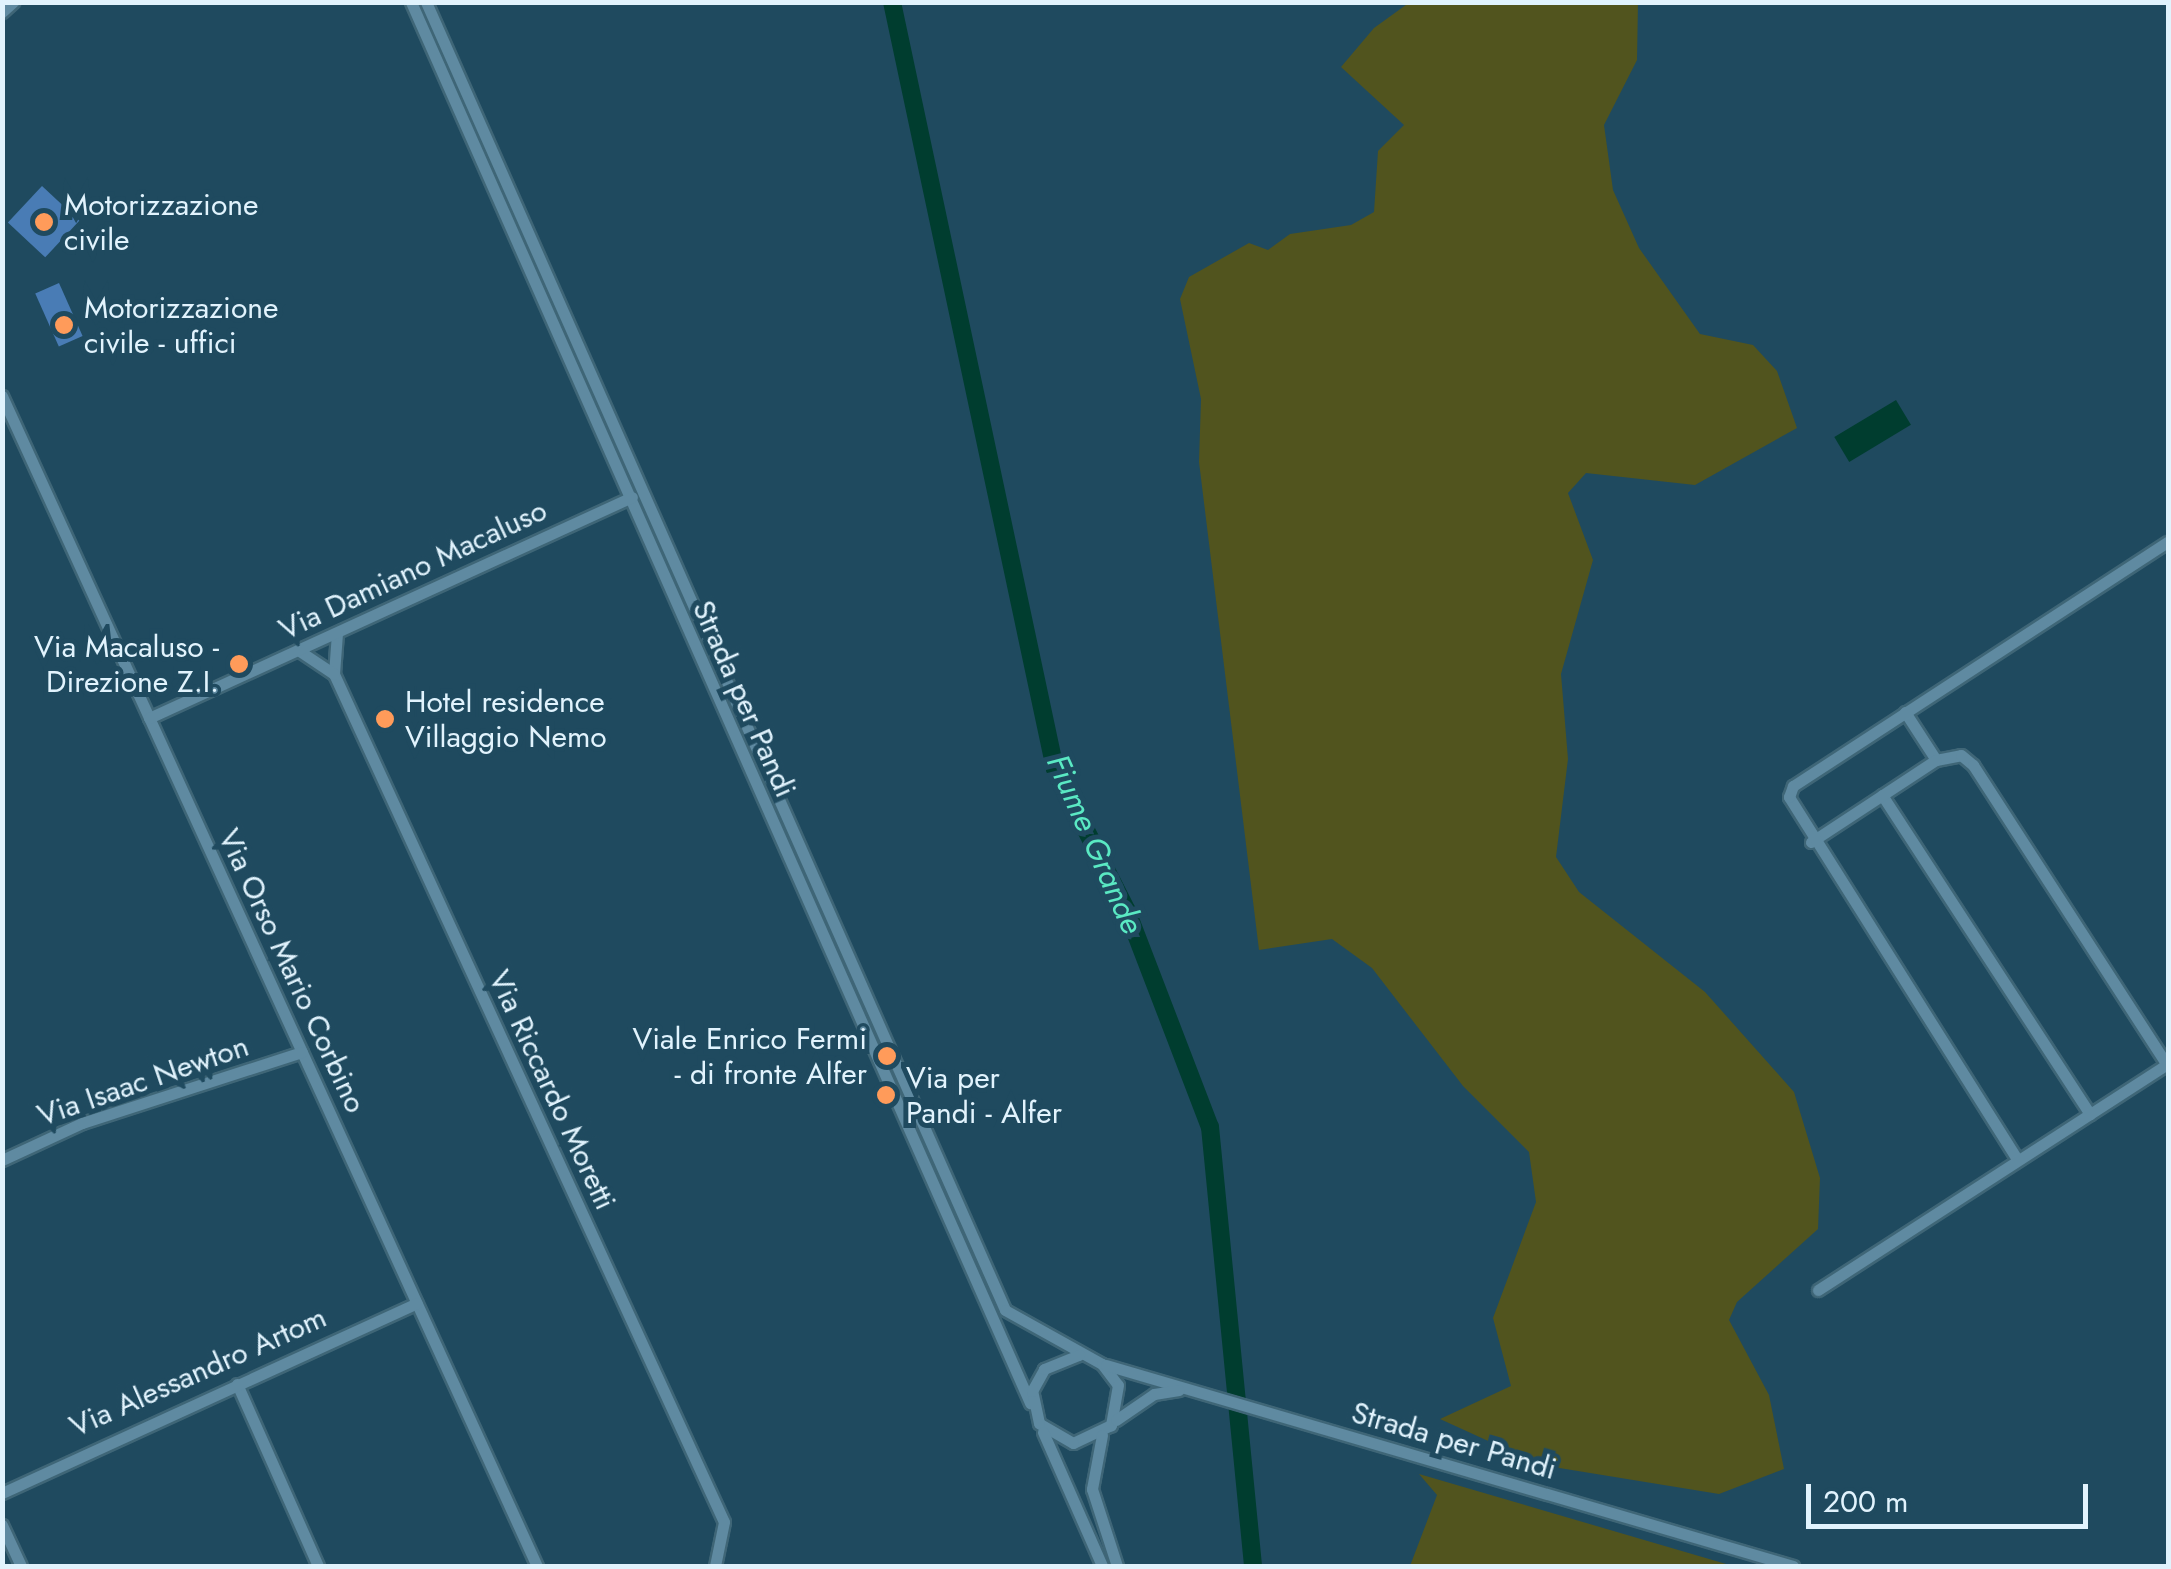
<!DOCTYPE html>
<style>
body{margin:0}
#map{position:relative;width:2171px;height:1569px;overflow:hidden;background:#1f4a5f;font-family:Jost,sans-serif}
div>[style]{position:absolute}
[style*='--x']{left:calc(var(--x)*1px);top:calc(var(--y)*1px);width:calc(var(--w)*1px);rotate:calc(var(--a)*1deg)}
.green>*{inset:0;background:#51541e}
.water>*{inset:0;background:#003d2f;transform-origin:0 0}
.river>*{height:18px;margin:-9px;padding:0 9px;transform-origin:9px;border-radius:9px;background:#003d2f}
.building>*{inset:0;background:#497cb5;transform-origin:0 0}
.roads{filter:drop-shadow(2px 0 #3f6677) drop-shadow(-2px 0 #3f6677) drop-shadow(0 2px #3f6677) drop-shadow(0 -2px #3f6677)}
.minor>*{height:11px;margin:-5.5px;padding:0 5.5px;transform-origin:5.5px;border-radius:5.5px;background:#5f8aa1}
.dots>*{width:28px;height:28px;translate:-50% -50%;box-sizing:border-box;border:5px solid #1f4a5f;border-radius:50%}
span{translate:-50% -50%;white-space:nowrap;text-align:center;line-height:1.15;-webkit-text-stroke:10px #1f4a5f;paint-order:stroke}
.poi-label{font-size:30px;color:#e1f3fd}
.left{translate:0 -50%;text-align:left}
.right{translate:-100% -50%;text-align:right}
.street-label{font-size:30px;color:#e1f3fd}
.water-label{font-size:32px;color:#5ae9c3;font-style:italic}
.frame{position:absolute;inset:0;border:5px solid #e1f3fd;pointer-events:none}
.scale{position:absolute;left:1806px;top:1484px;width:282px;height:45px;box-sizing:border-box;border:5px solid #e1f3fd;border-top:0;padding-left:12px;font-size:30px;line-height:35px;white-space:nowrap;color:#e1f3fd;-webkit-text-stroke:8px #1f4a5f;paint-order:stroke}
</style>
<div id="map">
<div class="green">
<div style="clip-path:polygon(1410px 2px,1638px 3px,1637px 60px,1604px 125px,1613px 190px,1639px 248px,1700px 334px,1753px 345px,1777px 371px,1797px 428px,1695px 485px,1586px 473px,1568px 493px,1593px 560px,1561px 674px,1568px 759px,1556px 857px,1579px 892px,1705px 992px,1794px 1092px,1820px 1178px,1818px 1229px,1737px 1302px,1729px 1320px,1769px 1395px,1784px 1469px,1719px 1494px,1541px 1465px,1440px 1419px,1511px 1386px,1493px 1318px,1536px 1202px,1529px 1152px,1463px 1086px,1372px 968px,1332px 939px,1259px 950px,1199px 462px,1201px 399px,1180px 299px,1189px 277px,1249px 243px,1268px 250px,1290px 234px,1351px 225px,1374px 212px,1378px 151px,1404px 125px,1341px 67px,1374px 28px)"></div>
<div style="clip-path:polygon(1419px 1474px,1733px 1566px,1410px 1566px,1437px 1495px)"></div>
</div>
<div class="water">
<div style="left:1896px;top:400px;width:29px;height:72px;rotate:59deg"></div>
</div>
<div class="river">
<div style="--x:892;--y:2;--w:784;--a:78"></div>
<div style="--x:1055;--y:769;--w:159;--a:63.1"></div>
<div style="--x:1127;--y:911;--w:231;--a:69"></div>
<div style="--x:1210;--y:1127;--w:441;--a:84.4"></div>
</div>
<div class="building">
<div style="left:42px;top:186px;width:51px;height:50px;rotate:43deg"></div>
<div style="left:59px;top:283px;width:58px;height:26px;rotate:66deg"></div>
</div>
<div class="roads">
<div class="minor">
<div style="--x:411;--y:2;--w:1532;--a:66.16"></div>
<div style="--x:426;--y:2;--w:1430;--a:66.12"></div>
<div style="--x:1005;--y:1310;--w:111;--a:29.1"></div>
<div style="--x:1102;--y:1364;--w:26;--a:53"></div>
<div style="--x:1118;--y:1385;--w:41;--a:99.9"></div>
<div style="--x:1111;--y:1425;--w:42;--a:154.7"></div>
<div style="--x:1073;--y:1443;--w:39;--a:-150"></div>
<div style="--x:1039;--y:1423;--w:33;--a:-102"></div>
<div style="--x:1032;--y:1391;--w:25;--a:-61"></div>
<div style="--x:1044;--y:1369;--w:38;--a:-22"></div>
<div style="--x:2;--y:12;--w:15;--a:-42"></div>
<div style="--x:2;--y:396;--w:1287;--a:65.43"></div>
<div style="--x:337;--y:633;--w:41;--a:94.2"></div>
<div style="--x:334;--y:674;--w:933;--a:65.3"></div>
<div style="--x:724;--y:1522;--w:45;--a:101.6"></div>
<div style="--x:298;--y:650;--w:43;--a:33.7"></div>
<div style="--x:1905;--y:712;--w:57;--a:57.1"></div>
<div style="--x:1936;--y:760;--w:25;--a:-11"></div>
<div style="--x:1961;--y:755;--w:16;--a:40"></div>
<div style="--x:1973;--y:765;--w:357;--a:57.1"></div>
<div style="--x:149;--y:718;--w:531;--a:-24.59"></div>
<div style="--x:1882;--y:795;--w:381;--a:56.9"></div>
<div style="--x:1811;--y:842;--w:149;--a:-33.3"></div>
<div style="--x:2017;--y:1159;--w:428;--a:-122.2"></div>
<div style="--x:1789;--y:797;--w:12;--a:-70"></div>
<div style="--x:1793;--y:786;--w:447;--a:-33.1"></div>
<div style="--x:2;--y:1160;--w:88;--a:-24.8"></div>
<div style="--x:82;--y:1123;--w:231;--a:-17.9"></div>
<div style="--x:1818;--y:1290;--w:417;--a:-32.9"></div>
<div style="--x:1106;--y:1365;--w:716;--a:16.31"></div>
<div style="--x:237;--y:1384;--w:199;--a:66"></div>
<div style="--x:1116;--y:1420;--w:46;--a:-34.4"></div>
<div style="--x:1154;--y:1394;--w:25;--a:-9"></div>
<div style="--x:1043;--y:1432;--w:146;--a:66.2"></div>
<div style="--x:1102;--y:1435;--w:55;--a:100.5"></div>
<div style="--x:1092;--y:1489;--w:81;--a:72"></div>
<div style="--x:2;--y:1493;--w:456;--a:-24.6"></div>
<div style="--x:2;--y:1525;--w:45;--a:65.1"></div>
</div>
</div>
<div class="dots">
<div style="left:44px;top:222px;background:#ff9b5a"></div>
<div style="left:64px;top:325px;background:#ff9b5a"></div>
<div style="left:239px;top:664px;background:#ff9b5a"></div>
<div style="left:385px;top:719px;background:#ff9b5a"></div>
<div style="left:887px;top:1056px;background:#ff9b5a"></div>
<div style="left:886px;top:1095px;background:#ff9b5a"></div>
</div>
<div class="poi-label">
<span class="left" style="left:64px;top:222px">Motorizzazione<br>civile</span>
<span class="left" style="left:84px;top:325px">Motorizzazione<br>civile - uffici</span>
<span class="right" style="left:219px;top:664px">Via Macaluso -<br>Direzione Z.I.</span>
<span class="left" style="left:405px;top:719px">Hotel residence<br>Villaggio Nemo</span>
<span class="right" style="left:867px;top:1056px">Viale Enrico Fermi<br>- di fronte Alfer</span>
<span class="left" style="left:906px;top:1095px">Via per<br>Pandi - Alfer</span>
</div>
<div class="street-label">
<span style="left:413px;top:570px;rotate:-25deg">Via Damiano Macaluso</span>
<span style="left:744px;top:699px;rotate:66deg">Strada per Pandi</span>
<span style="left:292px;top:971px;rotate:65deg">Via Orso Mario Corbino</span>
<span style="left:143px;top:1081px;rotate:-19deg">Via Isaac Newton</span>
<span style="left:552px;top:1090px;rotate:65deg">Via Riccardo Moretti</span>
<span style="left:198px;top:1372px;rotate:-24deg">Via Alessandro Artom</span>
<span style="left:1454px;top:1441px;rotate:16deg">Strada per Pandi</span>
</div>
<div class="water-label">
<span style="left:1095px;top:844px;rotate:66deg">Fiume Grande</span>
</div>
<div class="frame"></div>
<div class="scale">200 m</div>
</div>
